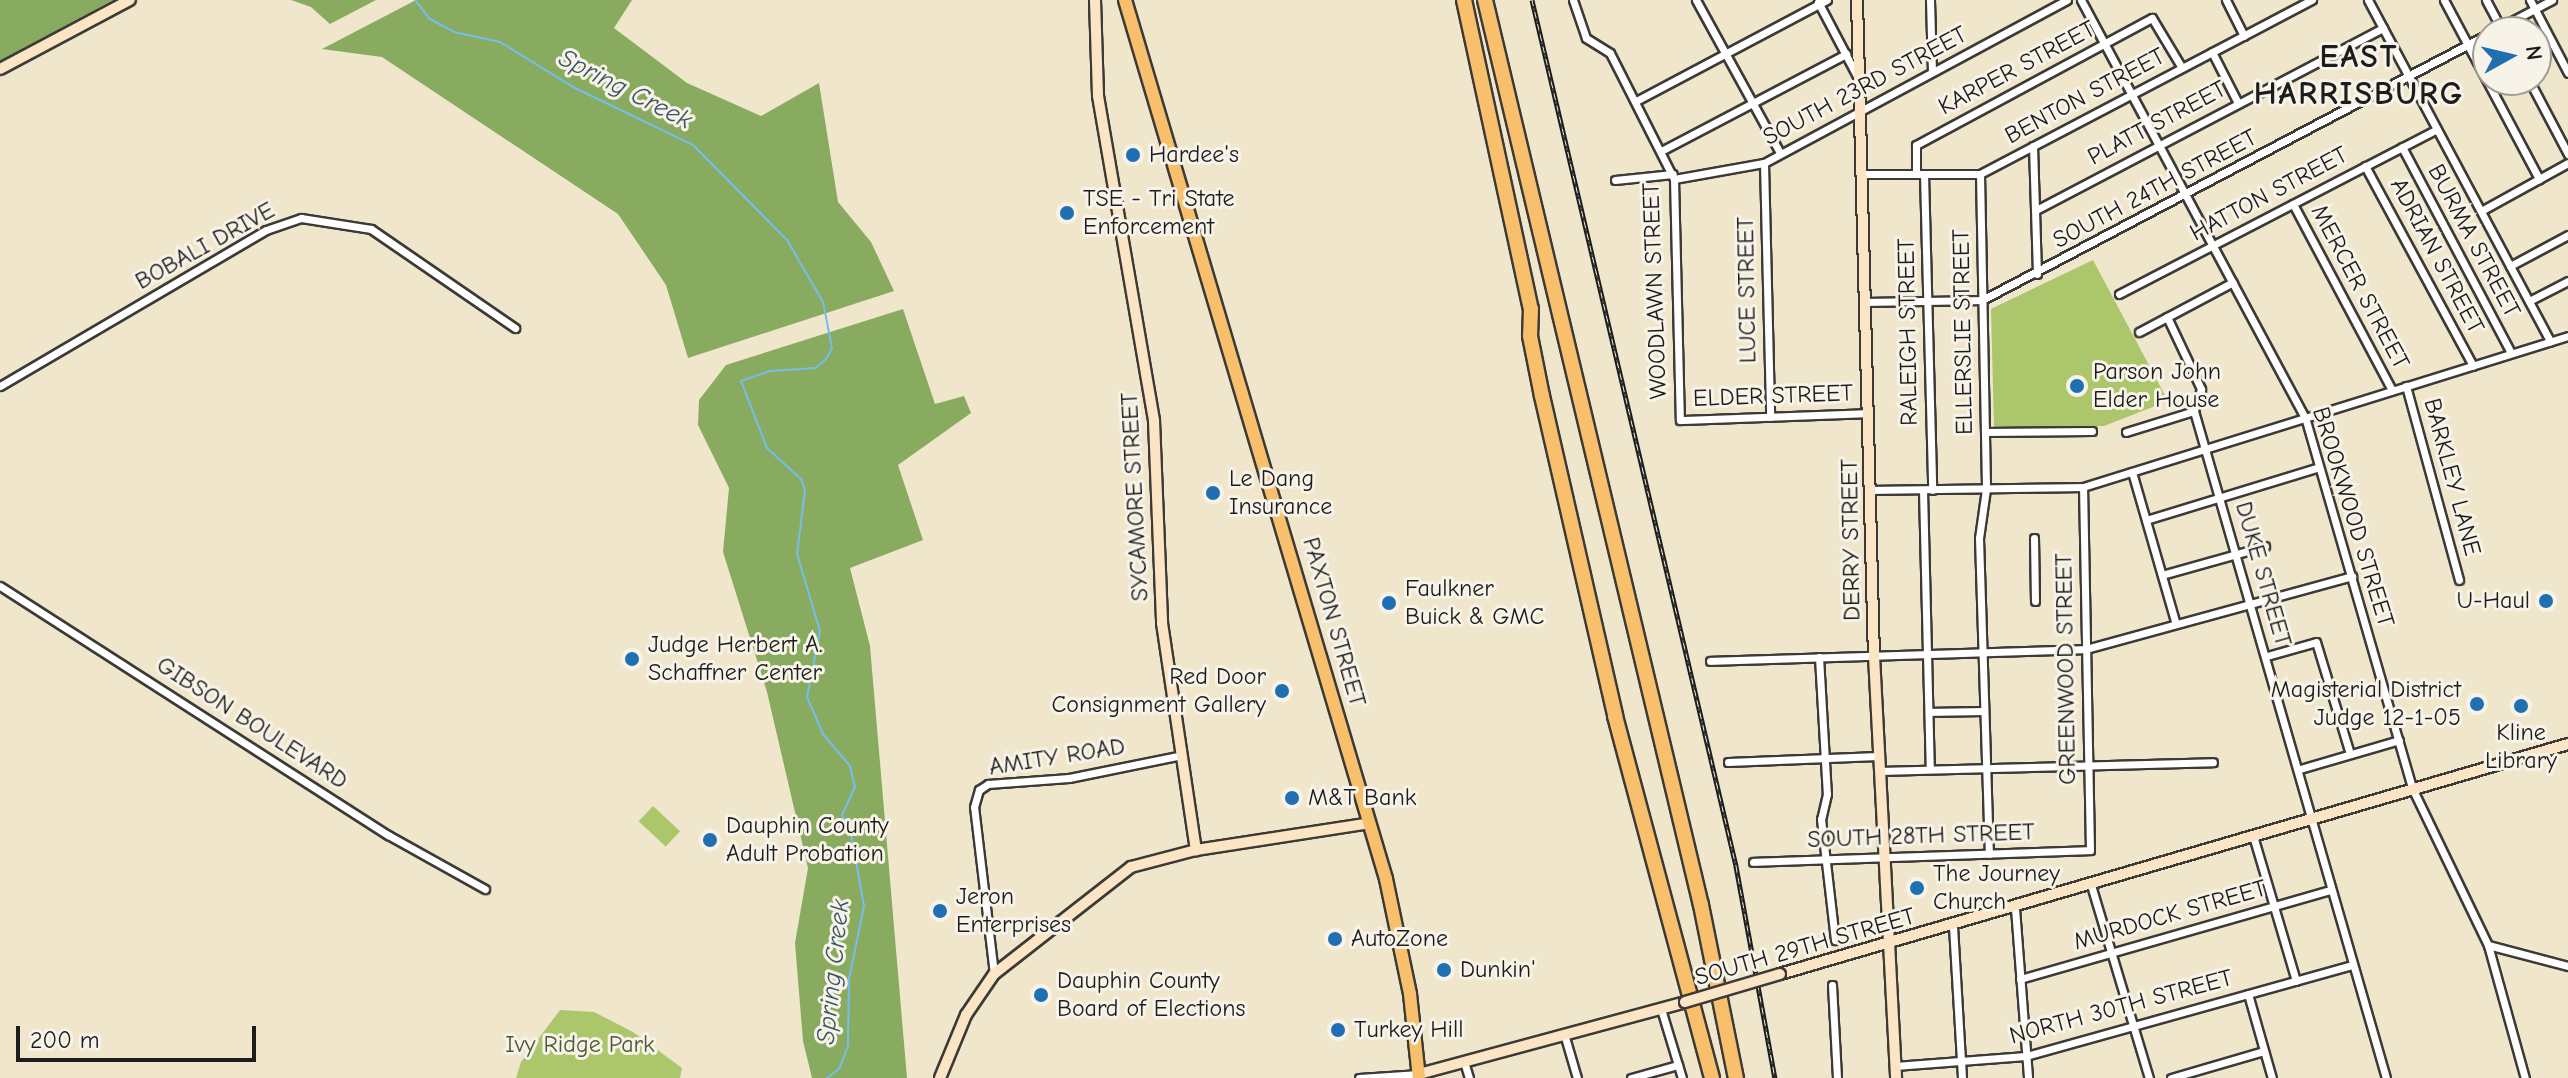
<!DOCTYPE html>
<style>
body{margin:0}
#map{position:relative;width:2568px;height:1078px;overflow:hidden;background:#efe6cc;font-family:"Comic Neue",sans-serif}
div>[style]{position:absolute}
[style*='--x']{left:calc(var(--x)*1px);top:calc(var(--y)*1px);width:calc(var(--w)*1px);rotate:calc(var(--a)*1deg)}
.green>*{inset:0;background:#acc66c;transform-origin:0 0}
.forest>*{inset:0;background:#89ab60}
.stream>*{height:2px;margin:-1px;padding:0 1px;transform-origin:1px;border-radius:1px;background:#74beed}
.roads{filter:drop-shadow(2px 0 #3c3a36) drop-shadow(-2px 0 #3c3a36) drop-shadow(0 2px #3c3a36) drop-shadow(0 -2px #3c3a36)}
.street>*{height:7px;margin:-3.5px;padding:0 3.5px;transform-origin:3.5px;border-radius:3.5px;background:#fff}
.secondary>*{height:10px;margin:-5px;padding:0 5px;transform-origin:5px;border-radius:5px;background:#fce5c4}
.primary>*{height:12px;margin:-6px;padding:0 6px;transform-origin:6px;border-radius:6px;background:#f8bf6c}
.highway>*{height:14px;margin:-7px;padding:0 7px;transform-origin:7px;border-radius:7px;background:#f8bf6c}
.rail>*{height:5px;margin-top:-2.5px;transform-origin:0;background:repeating-linear-gradient(90deg,#f7f3e8 0 6px,#1c1c1c 0 12px);box-sizing:border-box;border-block:2px solid #1c1c1c}
.bridges{filter:drop-shadow(2px 0 #3c3a36) drop-shadow(-2px 0 #3c3a36) drop-shadow(0 2px #3c3a36) drop-shadow(0 -2px #3c3a36)}
.secondary-bridge>*{height:10px;margin:-5px;padding:0 5px;transform-origin:5px;border-radius:5px;background:#fce5c4}
.dots>*{width:22px;height:22px;translate:-50% -50%;box-sizing:border-box;border:4px solid #f7f3e8;border-radius:50%}
span{translate:-50% -50%;white-space:nowrap;text-align:center;line-height:1.15;-webkit-text-stroke:6px #f7f3e8;paint-order:stroke}
.street-label{font-size:24px;color:#1c1c1c}
.poi-label{font-size:24px;color:#1c1c1c}
.left{translate:0 -50%;text-align:left}
.right{translate:-100% -50%;text-align:right}
.park-label{font-size:24px;color:#4e5838}
.water-label{font-size:26px;color:#3b5565;font-style:italic}
.district-label{font-size:32px;color:#1c1c1c;font-weight:700;letter-spacing:2px}
.north{position:absolute;left:2472px;top:16px;width:80px;height:80px;box-sizing:border-box;background:#f7f3e8;border:2px solid #9f9d96;border-radius:50%;rotate:82deg;font-size:22px;font-weight:700;line-height:32px;text-align:center;color:#1c1c1c}
.north::after{content:'';display:block;margin:auto;width:28px;height:36px;background:#1f6fb2;clip-path:polygon(50% 0,100% 100%,50% 72%,0 100%)}
.scale{position:absolute;left:16px;top:1026px;width:240px;height:36px;box-sizing:border-box;border:4px solid #1c1c1c;border-top:0;padding-left:10px;font-size:24px;line-height:28px;white-space:nowrap;color:#1c1c1c;-webkit-text-stroke:6px #f7f3e8;paint-order:stroke}
</style>
<div id="map">
<div class="green">
<div style="clip-path:polygon(2093px 260px,2168px 401px,2104px 426px,1994px 428px,1991px 309px)"></div>
<div style="left:653px;top:806px;width:37px;height:21px;rotate:43deg"></div>
<div style="clip-path:polygon(560px 1010px,594px 1012px,633px 1032px,682px 1068px,680px 1078px,516px 1078px,521px 1062px)"></div>
</div>
<div class="forest">
<div style="clip-path:polygon(0 0,113px 0,0 61px)"></div>
<div style="clip-path:polygon(291px 0,376px 0,330px 24px,311px 7px)"></div>
<div style="clip-path:polygon(416px 0,632px 0,614px 28px,687px 83px,761px 116px,819px 83px,838px 202px,871px 242px,894px 291px,688px 358px,666px 285px,618px 214px,382px 57px,322px 49px)"></div>
<div style="clip-path:polygon(903px 309px,935px 404px,964px 396px,971px 413px,898px 465px,923px 540px,850px 568px,870px 646px,907px 1078px,812px 1078px,803px 1041px,795px 943px,808px 868px,767px 692px,723px 552px,729px 488px,698px 425px,699px 400px,726px 365px)"></div>
</div>
<div class="stream">
<div style="--x:415;--y:0;--w:24;--a:52"></div>
<div style="--x:430;--y:19;--w:27;--a:28"></div>
<div style="--x:454;--y:32;--w:47;--a:12.3"></div>
<div style="--x:500;--y:42;--w:86;--a:31.7"></div>
<div style="--x:573;--y:87;--w:133;--a:25.8"></div>
<div style="--x:693;--y:145;--w:134;--a:45.3"></div>
<div style="--x:787;--y:240;--w:72;--a:59.9"></div>
<div style="--x:823;--y:302;--w:47;--a:78.9"></div>
<div style="--x:832;--y:348;--w:11;--a:117"></div>
<div style="--x:827;--y:358;--w:15;--a:138"></div>
<div style="--x:816;--y:368;--w:46;--a:176.3"></div>
<div style="--x:770;--y:371;--w:31;--a:161"></div>
<div style="--x:741;--y:381;--w:72;--a:68.8"></div>
<div style="--x:767;--y:448;--w:46;--a:42.4"></div>
<div style="--x:801;--y:479;--w:12;--a:70"></div>
<div style="--x:805;--y:490;--w:64;--a:97.1"></div>
<div style="--x:797;--y:554;--w:80;--a:73.4"></div>
<div style="--x:820;--y:631;--w:67;--a:101.1"></div>
<div style="--x:807;--y:697;--w:40;--a:66.6"></div>
<div style="--x:823;--y:734;--w:42;--a:49.8"></div>
<div style="--x:850;--y:766;--w:22;--a:77"></div>
<div style="--x:855;--y:787;--w:31;--a:115"></div>
<div style="--x:842;--y:815;--w:15;--a:58"></div>
<div style="--x:850;--y:828;--w:79;--a:79.8"></div>
<div style="--x:864;--y:906;--w:75;--a:101.6"></div>
<div style="--x:849;--y:979;--w:67;--a:90.9"></div>
<div style="--x:848;--y:1046;--w:25;--a:111"></div>
<div style="--x:839;--y:1069;--w:15;--a:143"></div>
</div>
<div class="roads">
<div class="street">
<div style="--x:1573;--y:0;--w:40;--a:71.1"></div>
<div style="--x:1586;--y:38;--w:28;--a:32"></div>
<div style="--x:1610;--y:53;--w:141;--a:63.1"></div>
<div style="--x:1674;--y:179;--w:241;--a:88.6"></div>
<div style="--x:1680;--y:420;--w:188;--a:-2.1"></div>
<div style="--x:1696;--y:0;--w:175;--a:61.2"></div>
<div style="--x:1930;--y:0;--w:72;--a:88.4"></div>
<div style="--x:2081;--y:0;--w:473;--a:61.8"></div>
<div style="--x:2305;--y:417;--w:388;--a:73.9"></div>
<div style="--x:2413;--y:790;--w:172;--a:64.2"></div>
<div style="--x:2488;--y:945;--w:83;--a:14.7"></div>
<div style="--x:2226;--y:0;--w:40;--a:63.4"></div>
<div style="--x:2368;--y:0;--w:387;--a:61.9"></div>
<div style="--x:2444;--y:0;--w:203;--a:62"></div>
<div style="--x:2486;--y:0;--w:36;--a:62"></div>
<div style="--x:2530;--y:0;--w:82;--a:62.5"></div>
<div style="--x:1818;--y:2;--w:84;--a:62.2"></div>
<div style="--x:2491;--y:32;--w:69;--a:-27.7"></div>
<div style="--x:2212;--y:52;--w:57;--a:63"></div>
<div style="--x:2529;--y:80;--w:84;--a:62.2"></div>
<div style="--x:1636;--y:101;--w:216;--a:-27.9"></div>
<div style="--x:2033;--y:146;--w:128;--a:88.2"></div>
<div style="--x:2402;--y:147;--w:233;--a:62.1"></div>
<div style="--x:1663;--y:150;--w:207;--a:-27.7"></div>
<div style="--x:1764;--y:163;--w:254;--a:88.6"></div>
<div style="--x:2365;--y:166;--w:227;--a:61.6"></div>
<div style="--x:1863;--y:174;--w:117;--a:0"></div>
<div style="--x:1980;--y:174;--w:375;--a:-27.7"></div>
<div style="--x:1916;--y:174;--w:29;--a:-90"></div>
<div style="--x:1916;--y:145;--w:268;--a:-28.3"></div>
<div style="--x:2152;--y:18;--w:58;--a:59"></div>
<div style="--x:1924;--y:174;--w:316;--a:88.5"></div>
<div style="--x:1980;--y:174;--w:315;--a:88.9"></div>
<div style="--x:1986;--y:489;--w:49;--a:98.1"></div>
<div style="--x:1979;--y:538;--w:316;--a:88.2"></div>
<div style="--x:1674;--y:179;--w:91;--a:-10.1"></div>
<div style="--x:1764;--y:163;--w:344;--a:-28.3"></div>
<div style="--x:1615;--y:180;--w:58;--a:-5.9"></div>
<div style="--x:2293;--y:204;--w:211;--a:62"></div>
<div style="--x:2036;--y:210;--w:392;--a:-27.7"></div>
<div style="--x:2481;--y:211;--w:99;--a:-28.9"></div>
<div style="--x:2510;--y:266;--w:66;--a:-28.1"></div>
<div style="--x:2119;--y:294;--w:358;--a:-27.4"></div>
<div style="--x:2529;--y:301;--w:44;--a:-27.1"></div>
<div style="--x:1867;--y:302;--w:115;--a:-1"></div>
<div style="--x:1982;--y:300;--w:572;--a:-27.73"></div>
<div style="--x:2167;--y:317;--w:80;--a:64.7"></div>
<div style="--x:2201;--y:389;--w:23;--a:108"></div>
<div style="--x:2194;--y:411;--w:694;--a:73.94"></div>
<div style="--x:2139;--y:332;--w:106;--a:-28"></div>
<div style="--x:0;--y:386;--w:308;--a:-30.4"></div>
<div style="--x:266;--y:230;--w:37;--a:-19"></div>
<div style="--x:301;--y:218;--w:71;--a:8.9"></div>
<div style="--x:371;--y:229;--w:175;--a:34.5"></div>
<div style="--x:2406;--y:386;--w:201;--a:74.7"></div>
<div style="--x:1985;--y:432;--w:107;--a:-0.5"></div>
<div style="--x:2126;--y:432;--w:71;--a:-17.2"></div>
<div style="--x:2132;--y:472;--w:158;--a:73.9"></div>
<div style="--x:1870;--y:490;--w:213;--a:-0.8"></div>
<div style="--x:2083;--y:487;--w:508;--a:-17.29"></div>
<div style="--x:1923;--y:490;--w:279;--a:88.6"></div>
<div style="--x:2146;--y:520;--w:181;--a:-17"></div>
<div style="--x:2034;--y:538;--w:63;--a:89.1"></div>
<div style="--x:2162;--y:575;--w:107;--a:-15.7"></div>
<div style="--x:0;--y:586;--w:461;--a:32.7"></div>
<div style="--x:388;--y:835;--w:111;--a:29.1"></div>
<div style="--x:2267;--y:656;--w:51;--a:-15.9"></div>
<div style="--x:2316;--y:642;--w:117;--a:73.1"></div>
<div style="--x:1819;--y:657;--w:137;--a:86.7"></div>
<div style="--x:1827;--y:794;--w:26;--a:103"></div>
<div style="--x:1821;--y:819;--w:122;--a:83.4"></div>
<div style="--x:1710;--y:661;--w:376;--a:-1.8"></div>
<div style="--x:2086;--y:649;--w:276;--a:-15.3"></div>
<div style="--x:1929;--y:712;--w:52;--a:-1.1"></div>
<div style="--x:1728;--y:762;--w:150;--a:-2.3"></div>
<div style="--x:2300;--y:769;--w:103;--a:-16.3"></div>
<div style="--x:1879;--y:771;--w:334;--a:-1.5"></div>
<div style="--x:2254;--y:839;--w:148;--a:73.5"></div>
<div style="--x:1753;--y:862;--w:337;--a:-2"></div>
<div style="--x:2090;--y:850;--w:363;--a:-91.1"></div>
<div style="--x:2091;--y:885;--w:202;--a:73.3"></div>
<div style="--x:2015;--y:908;--w:170;--a:85.6"></div>
<div style="--x:1953;--y:926;--w:152;--a:86.6"></div>
<div style="--x:2488;--y:945;--w:138;--a:74.5"></div>
<div style="--x:994;--y:974;--w:168;--a:-96.8"></div>
<div style="--x:974;--y:807;--w:18;--a:-74"></div>
<div style="--x:979;--y:790;--w:11;--a:-34"></div>
<div style="--x:988;--y:784;--w:81;--a:-4.2"></div>
<div style="--x:1069;--y:778;--w:115;--a:-11.5"></div>
<div style="--x:2020;--y:979;--w:323;--a:-16"></div>
<div style="--x:1832;--y:985;--w:93;--a:86.9"></div>
<div style="--x:2248;--y:994;--w:87;--a:74.1"></div>
<div style="--x:1661;--y:1009;--w:72;--a:73.1"></div>
<div style="--x:1565;--y:1037;--w:43;--a:73.7"></div>
<div style="--x:1465;--y:1065;--w:14;--a:73"></div>
<div style="--x:1895;--y:1066;--w:131;--a:-4.4"></div>
<div style="--x:2026;--y:1056;--w:339;--a:-15.6"></div>
<div style="--x:1359;--y:1078;--w:60;--a:-3.8"></div>
<div style="--x:1631;--y:1078;--w:49;--a:-15.5"></div>
<div style="--x:2171;--y:1078;--w:97;--a:-16.2"></div>
</div>
<div class="secondary">
<div style="--x:1095;--y:0;--w:96;--a:88.2"></div>
<div style="--x:1098;--y:96;--w:330;--a:80.2"></div>
<div style="--x:1154;--y:421;--w:202;--a:87.7"></div>
<div style="--x:1162;--y:623;--w:230;--a:81.5"></div>
<div style="--x:1857;--y:0;--w:656;--a:88.52"></div>
<div style="--x:1874;--y:656;--w:423;--a:87"></div>
<div style="--x:0;--y:69;--w:147;--a:-28"></div>
<div style="--x:1780;--y:974;--w:821;--a:-16.27"></div>
<div style="--x:1419;--y:1074;--w:276;--a:-15.1"></div>
<div style="--x:940;--y:1078;--w:68;--a:-67.6"></div>
<div style="--x:966;--y:1015;--w:50;--a:-55.7"></div>
<div style="--x:994;--y:974;--w:174;--a:-38"></div>
<div style="--x:1131;--y:867;--w:67;--a:-14.7"></div>
<div style="--x:1196;--y:850;--w:176;--a:-8.8"></div>
</div>
<div class="primary">
<div style="--x:1125;--y:0;--w:917;--a:73.46"></div>
<div style="--x:1386;--y:879;--w:117;--a:78.2"></div>
<div style="--x:1410;--y:994;--w:84;--a:83.9"></div>
</div>
<div class="highway">
<div style="--x:1464;--y:0;--w:316;--a:77.8"></div>
<div style="--x:1531;--y:309;--w:27;--a:92"></div>
<div style="--x:1530;--y:336;--w:61;--a:78.7"></div>
<div style="--x:1542;--y:396;--w:328;--a:77.1"></div>
<div style="--x:1615;--y:716;--w:375;--a:75"></div>
<div style="--x:1485;--y:0;--w:930;--a:76.58"></div>
<div style="--x:1701;--y:905;--w:177;--a:78.6"></div>
</div>
</div>
<div class="rail">
<div style="--x:1532;--y:0;--w:890;--a:76.74"></div>
<div style="--x:1736;--y:866;--w:216;--a:79.6"></div>
</div>
<div class="bridges">
<div class="secondary-bridge">
<div style="--x:1685;--y:1002;--w:99;--a:-16.4"></div>
</div>
</div>
<div class="dots">
<div style="left:1133px;top:155px;background:#1f6fb2"></div>
<div style="left:1067px;top:213px;background:#1f6fb2"></div>
<div style="left:2077px;top:386px;background:#1f6fb2"></div>
<div style="left:1213px;top:493px;background:#1f6fb2"></div>
<div style="left:2546px;top:601px;background:#1f6fb2"></div>
<div style="left:1389px;top:603px;background:#1f6fb2"></div>
<div style="left:632px;top:659px;background:#1f6fb2"></div>
<div style="left:1282px;top:691px;background:#1f6fb2"></div>
<div style="left:2477px;top:704px;background:#1f6fb2"></div>
<div style="left:2521px;top:706px;background:#1f6fb2"></div>
<div style="left:1292px;top:798px;background:#1f6fb2"></div>
<div style="left:710px;top:840px;background:#1f6fb2"></div>
<div style="left:1917px;top:888px;background:#1f6fb2"></div>
<div style="left:940px;top:911px;background:#1f6fb2"></div>
<div style="left:1335px;top:939px;background:#1f6fb2"></div>
<div style="left:1444px;top:970px;background:#1f6fb2"></div>
<div style="left:1041px;top:995px;background:#1f6fb2"></div>
<div style="left:1338px;top:1030px;background:#1f6fb2"></div>
</div>
<div class="street-label">
<span style="left:2017px;top:68px;rotate:-28deg">KARPER STREET</span>
<span style="left:1865px;top:86px;rotate:-28deg">SOUTH 23RD STREET</span>
<span style="left:2085px;top:96px;rotate:-28deg">BENTON STREET</span>
<span style="left:2157px;top:123px;rotate:-28deg">PLATT STREET</span>
<span style="left:2155px;top:189px;rotate:-28deg">SOUTH 24TH STREET</span>
<span style="left:2269px;top:194px;rotate:-28deg">HATTON STREET</span>
<span style="left:2474px;top:241px;rotate:62deg">BURMA STREET</span>
<span style="left:205px;top:246px;rotate:-29deg">BOBALI DRIVE</span>
<span style="left:2437px;top:256px;rotate:62deg">ADRIAN STREET</span>
<span style="left:2360px;top:287px;rotate:62deg">MERCER STREET</span>
<span style="left:1747px;top:290px;rotate:-91deg">LUCE STREET</span>
<span style="left:1655px;top:291px;rotate:-92deg">WOODLAWN STREET</span>
<span style="left:1908px;top:332px;rotate:-91deg">RALEIGH STREET</span>
<span style="left:1963px;top:332px;rotate:-91deg">ELLERSLIE STREET</span>
<span style="left:1773px;top:396px;rotate:-2deg">ELDER STREET</span>
<span style="left:2452px;top:477px;rotate:75deg">BARKLEY LANE</span>
<span style="left:1135px;top:497px;rotate:-93deg">SYCAMORE STREET</span>
<span style="left:2353px;top:517px;rotate:73deg">BROOKWOOD STREET</span>
<span style="left:1851px;top:540px;rotate:-91deg">DERRY STREET</span>
<span style="left:2263px;top:574px;rotate:74deg">DUKE STREET</span>
<span style="left:1334px;top:622px;rotate:74deg">PAXTON STREET</span>
<span style="left:2066px;top:669px;rotate:-91deg">GREENWOOD STREET</span>
<span style="left:252px;top:723px;rotate:33deg">GIBSON BOULEVARD</span>
<span style="left:1057px;top:757px;rotate:-9deg">AMITY ROAD</span>
<span style="left:1921px;top:836px;rotate:-2deg">SOUTH 28TH STREET</span>
<span style="left:2170px;top:915px;rotate:-16deg">MURDOCK STREET</span>
<span style="left:1805px;top:947px;rotate:-16deg">SOUTH 29TH STREET</span>
<span style="left:2121px;top:1007px;rotate:-15deg">NORTH 30TH STREET</span>
</div>
<div class="poi-label">
<span class="left" style="left:1149px;top:155px">Hardee's</span>
<span class="left" style="left:1083px;top:213px">TSE - Tri State<br>Enforcement</span>
<span class="left" style="left:2093px;top:386px">Parson John<br>Elder House</span>
<span class="left" style="left:1229px;top:493px">Le Dang<br>Insurance</span>
<span class="left" style="left:1405px;top:603px">Faulkner<br>Buick &amp; GMC</span>
<span class="right" style="left:2530px;top:601px">U-Haul</span>
<span class="left" style="left:648px;top:659px">Judge Herbert A.<br>Schaffner Center</span>
<span class="right" style="left:1266px;top:691px">Red Door<br>Consignment Gallery</span>
<span class="right" style="left:2461px;top:704px">Magisterial District<br>Judge 12-1-05</span>
<span style="left:2521px;top:747px">Kline<br>Library</span>
<span class="left" style="left:1308px;top:798px">M&amp;T Bank</span>
<span class="left" style="left:726px;top:840px">Dauphin County<br>Adult Probation</span>
<span class="left" style="left:1933px;top:888px">The Journey<br>Church</span>
<span class="left" style="left:956px;top:911px">Jeron<br>Enterprises</span>
<span class="left" style="left:1351px;top:939px">AutoZone</span>
<span class="left" style="left:1460px;top:970px">Dunkin'</span>
<span class="left" style="left:1057px;top:995px">Dauphin County<br>Board of Elections</span>
<span class="left" style="left:1354px;top:1030px">Turkey Hill</span>
</div>
<div class="park-label">
<span style="left:580px;top:1045px">Ivy Ridge Park</span>
</div>
<div class="water-label">
<span style="left:625px;top:90px;rotate:27deg">Spring Creek</span>
<span style="left:834px;top:972px;rotate:-84deg">Spring Creek</span>
</div>
<div class="district-label">
<span style="left:2359px;top:76px">EAST<br>HARRISBURG</span>
</div>
<div class="north">N</div>
<div class="scale">200 m</div>
</div>
